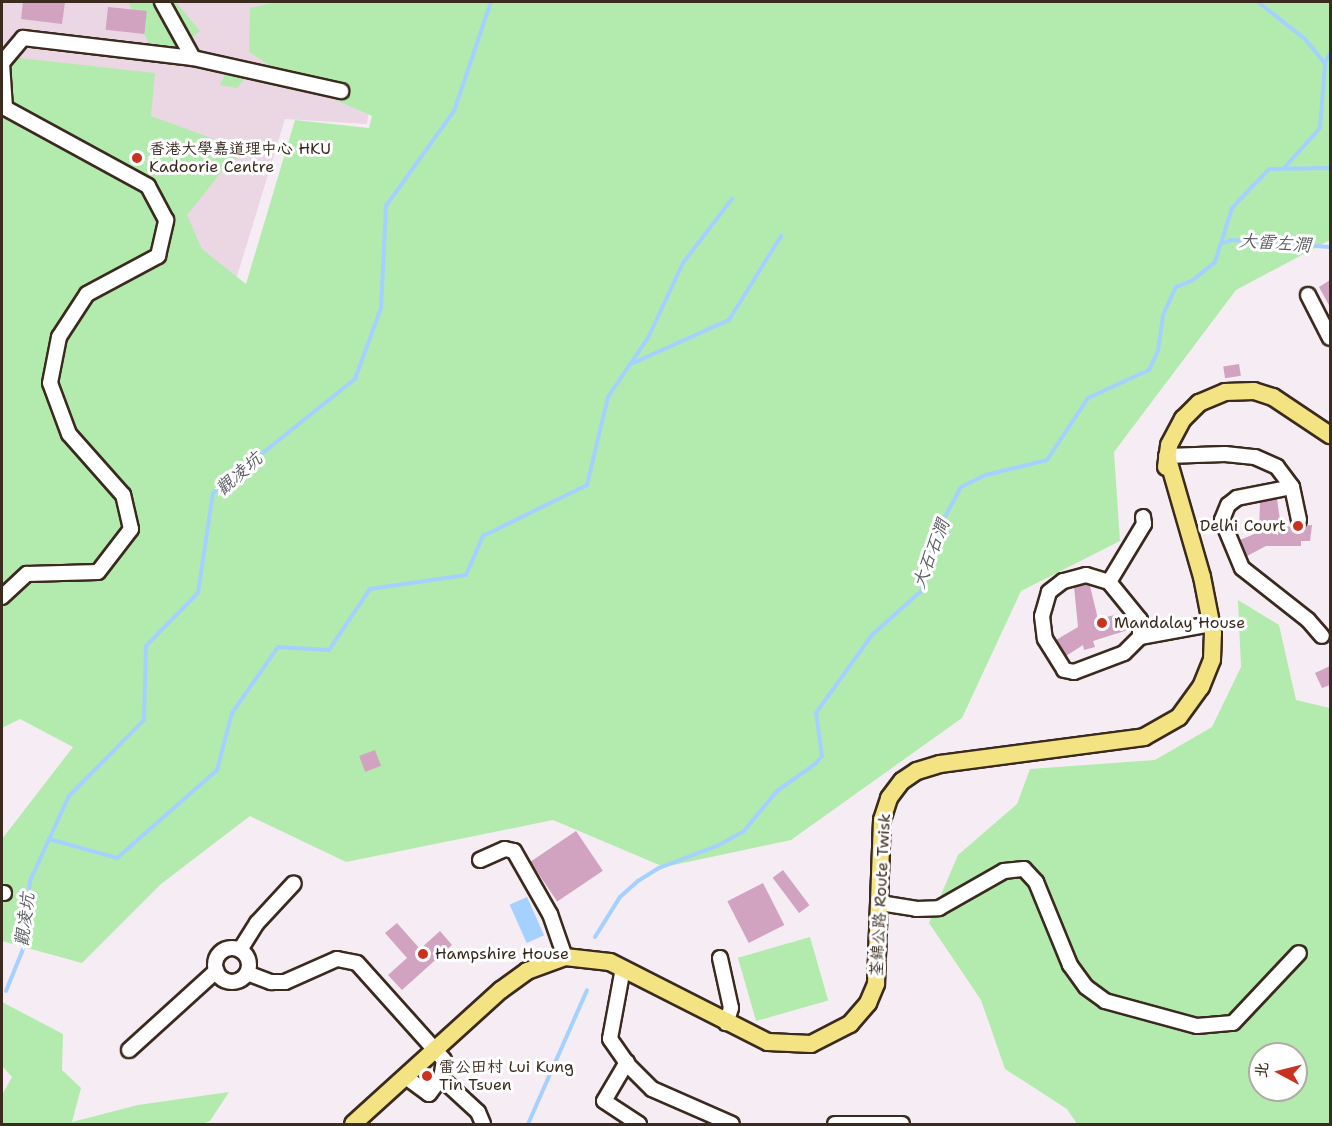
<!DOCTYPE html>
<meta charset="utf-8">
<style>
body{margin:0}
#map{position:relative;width:1332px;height:1126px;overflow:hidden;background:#f6ecf3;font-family:"Shantell Sans","LXGW WenKai TC",sans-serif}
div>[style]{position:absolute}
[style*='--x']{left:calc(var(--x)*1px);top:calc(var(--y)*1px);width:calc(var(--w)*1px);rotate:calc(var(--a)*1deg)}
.built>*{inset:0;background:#ebd6e4}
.green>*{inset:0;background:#b3ebaf;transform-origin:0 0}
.water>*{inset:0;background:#a4d1ff;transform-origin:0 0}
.stream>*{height:4px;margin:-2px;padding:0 2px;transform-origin:2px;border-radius:2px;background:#a4d1ff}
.building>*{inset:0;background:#d2a2c1;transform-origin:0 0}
.roads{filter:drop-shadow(2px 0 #3b2a1e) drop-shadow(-2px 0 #3b2a1e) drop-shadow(0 2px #3b2a1e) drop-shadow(0 -2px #3b2a1e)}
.minor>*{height:14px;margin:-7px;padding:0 7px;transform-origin:7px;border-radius:7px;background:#fff}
.minor>.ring{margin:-7px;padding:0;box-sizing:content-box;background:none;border:14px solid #fff;border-radius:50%}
.major>*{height:16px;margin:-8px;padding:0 8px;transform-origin:8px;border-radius:8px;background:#f4e382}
.dots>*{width:16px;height:16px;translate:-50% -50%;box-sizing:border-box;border:3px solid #fff;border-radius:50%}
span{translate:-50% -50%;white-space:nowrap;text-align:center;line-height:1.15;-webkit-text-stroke:6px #fff;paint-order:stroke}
.poi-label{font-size:16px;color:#3b2a1e}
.left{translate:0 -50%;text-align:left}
.right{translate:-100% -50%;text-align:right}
.street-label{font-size:16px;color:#3b2a1e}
.water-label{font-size:18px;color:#5a5c62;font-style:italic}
.frame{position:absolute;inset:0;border:3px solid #3b2a1e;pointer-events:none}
.north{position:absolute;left:1248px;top:1042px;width:60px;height:60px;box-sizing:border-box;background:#fff;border:2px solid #b1aaa5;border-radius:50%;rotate:277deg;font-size:16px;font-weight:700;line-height:24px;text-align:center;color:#3b2a1e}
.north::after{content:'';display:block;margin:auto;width:21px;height:27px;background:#c8321e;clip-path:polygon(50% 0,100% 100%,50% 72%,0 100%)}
</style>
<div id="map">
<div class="built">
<div style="clip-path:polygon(2px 2px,274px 2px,266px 49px,373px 80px,367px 124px,285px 119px,220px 332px,2px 193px)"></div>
</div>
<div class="green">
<div style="clip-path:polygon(128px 2px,176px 2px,200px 31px,159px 63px)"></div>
<div style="clip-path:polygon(277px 2px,1330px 2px,1330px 240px,1236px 290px,1114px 452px,1120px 541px,1021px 591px,962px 718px,791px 840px,664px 867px,553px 820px,346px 862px,250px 816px,161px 884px,82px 963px,2px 941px,2px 839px,73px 747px,20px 719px,2px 728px,2px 56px,155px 73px,151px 116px,247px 151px,227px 165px,187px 215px,202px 249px,246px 284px,295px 120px,369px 128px,372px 116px,297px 83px,249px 52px,250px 8px)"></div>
<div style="clip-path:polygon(226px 72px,245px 78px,237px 88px,220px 85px)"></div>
<div style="clip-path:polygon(evenodd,1238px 600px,1279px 625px,1296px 700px,1330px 708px,1330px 1124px,1077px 1124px,1067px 1109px,1005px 1069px,981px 1000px,929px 923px,958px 855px,1017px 804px,1030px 769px,1155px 760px,1212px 727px,1241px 667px,1238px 600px,1260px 1054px,1296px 1054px,1296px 1090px,1260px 1090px,1260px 1054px)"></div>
<div style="left:810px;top:937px;width:66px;height:75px;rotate:74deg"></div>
<div style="clip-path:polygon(2px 1002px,63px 1034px,62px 1070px,81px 1088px,72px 1122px,138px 1105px,229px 1092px,210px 1121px,202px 1124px,2px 1124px,2px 1095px,12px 1077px,2px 1066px)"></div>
</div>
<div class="water">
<div style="left:527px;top:897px;width:42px;height:19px;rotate:66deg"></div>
</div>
<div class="stream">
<div style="--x:1258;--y:2;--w:60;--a:38.2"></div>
<div style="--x:1305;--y:39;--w:32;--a:51"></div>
<div style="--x:1285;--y:167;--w:52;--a:-48.1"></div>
<div style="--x:1320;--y:128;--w:64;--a:-85.5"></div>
<div style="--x:1325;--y:64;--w:12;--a:-66"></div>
<div style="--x:1221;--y:244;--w:11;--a:-22"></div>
<div style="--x:1231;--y:240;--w:99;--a:4"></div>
<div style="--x:631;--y:364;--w:107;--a:-24.2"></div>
<div style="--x:729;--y:320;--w:99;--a:-58.2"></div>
<div style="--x:49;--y:839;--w:71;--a:15.6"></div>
<div style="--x:117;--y:858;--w:133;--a:-41.3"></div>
<div style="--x:217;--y:770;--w:59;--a:-75.3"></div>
<div style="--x:232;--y:713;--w:80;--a:-55.1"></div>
<div style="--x:278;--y:647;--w:51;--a:3.4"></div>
<div style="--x:329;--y:650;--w:73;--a:-56.1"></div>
<div style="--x:370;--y:589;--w:97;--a:-8.3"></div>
<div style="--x:466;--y:575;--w:43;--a:-66.4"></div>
<div style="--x:483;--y:536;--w:116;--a:-26.1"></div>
<div style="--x:587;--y:485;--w:90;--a:-76.6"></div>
<div style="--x:608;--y:397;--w:71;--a:-55.9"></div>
<div style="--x:648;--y:338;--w:83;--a:-65"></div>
<div style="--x:683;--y:263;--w:81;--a:-52.6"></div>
<div style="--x:595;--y:937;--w:47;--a:-58"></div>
<div style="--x:620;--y:897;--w:24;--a:-42"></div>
<div style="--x:638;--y:881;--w:25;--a:-32"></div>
<div style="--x:659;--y:868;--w:62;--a:-20.8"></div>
<div style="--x:717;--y:846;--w:31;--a:-29"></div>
<div style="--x:744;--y:831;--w:52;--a:-50.5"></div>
<div style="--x:777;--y:791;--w:47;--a:-35.4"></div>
<div style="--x:815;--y:764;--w:11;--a:-49"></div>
<div style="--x:822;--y:756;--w:43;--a:-97.9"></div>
<div style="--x:816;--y:713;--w:96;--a:-54.3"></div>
<div style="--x:872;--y:635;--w:66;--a:-41.9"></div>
<div style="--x:921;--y:591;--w:68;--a:-73.7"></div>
<div style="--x:940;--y:526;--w:44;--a:-61.7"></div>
<div style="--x:961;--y:487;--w:28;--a:-26"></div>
<div style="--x:986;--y:475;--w:63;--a:-13.8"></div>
<div style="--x:1047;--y:460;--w:74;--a:-56.5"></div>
<div style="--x:1088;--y:398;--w:67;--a:-24.7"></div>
<div style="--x:1149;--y:370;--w:21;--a:-65"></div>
<div style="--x:1158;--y:351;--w:36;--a:-82"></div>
<div style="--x:1163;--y:315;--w:31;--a:-65"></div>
<div style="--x:1176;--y:287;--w:18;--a:-22"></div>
<div style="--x:1193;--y:280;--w:28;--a:-39"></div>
<div style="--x:1215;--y:262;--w:57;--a:-72.5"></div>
<div style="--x:1232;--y:208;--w:54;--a:-46.5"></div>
<div style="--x:1269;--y:169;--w:61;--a:-0.9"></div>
<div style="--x:6;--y:991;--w:48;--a:-67.8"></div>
<div style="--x:24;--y:947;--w:66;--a:-84.8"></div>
<div style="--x:30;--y:881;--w:94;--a:-65.4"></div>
<div style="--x:69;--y:796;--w:107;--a:-45.4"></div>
<div style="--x:144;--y:720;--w:74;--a:-88.5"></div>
<div style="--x:146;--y:646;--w:74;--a:-45.5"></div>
<div style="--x:198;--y:593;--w:101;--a:-81.5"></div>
<div style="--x:213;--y:493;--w:182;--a:-38.8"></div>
<div style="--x:355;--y:379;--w:76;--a:-69.9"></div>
<div style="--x:381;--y:308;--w:102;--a:-87.2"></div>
<div style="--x:386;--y:206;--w:117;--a:-54.4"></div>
<div style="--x:454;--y:111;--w:115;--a:-71.3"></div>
<div style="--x:528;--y:1124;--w:146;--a:-66.2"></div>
</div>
<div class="building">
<div style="clip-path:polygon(23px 2px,65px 2px,62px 24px,21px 19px)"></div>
<div style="left:108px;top:7px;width:39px;height:23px;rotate:6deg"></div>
<div style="clip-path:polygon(1330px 280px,1330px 307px,1319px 287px)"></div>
<div style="left:1239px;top:364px;width:12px;height:16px;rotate:81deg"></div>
<div style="clip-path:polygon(1277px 499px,1281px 527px,1312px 525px,1310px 541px,1301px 541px,1301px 546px,1266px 546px,1247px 556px,1240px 540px,1259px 532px,1260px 502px)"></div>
<div style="clip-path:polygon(1086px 584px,1090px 586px,1098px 619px,1123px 613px,1128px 630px,1093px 641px,1095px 647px,1084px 650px,1083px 645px,1066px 656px,1056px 640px,1078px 627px,1074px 587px)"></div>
<div style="clip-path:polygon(1330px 666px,1330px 685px,1322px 688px,1315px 673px)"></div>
<div style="left:375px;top:750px;width:17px;height:17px;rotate:69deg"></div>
<div style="left:576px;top:831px;width:48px;height:55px;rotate:56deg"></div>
<div style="left:783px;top:870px;width:44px;height:13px;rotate:53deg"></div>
<div style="left:763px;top:883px;width:47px;height:40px;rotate:63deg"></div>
<div style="clip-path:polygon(397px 923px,420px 949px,440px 931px,452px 945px,402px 990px,388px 975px,407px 958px,385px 933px)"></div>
</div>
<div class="roads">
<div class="minor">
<div style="--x:162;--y:2;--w:64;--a:61"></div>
<div style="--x:1308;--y:295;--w:48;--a:62.9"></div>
<div style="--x:1167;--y:456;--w:58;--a:-2"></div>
<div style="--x:1225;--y:454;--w:30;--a:6"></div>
<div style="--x:1255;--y:457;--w:24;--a:24"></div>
<div style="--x:1277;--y:467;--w:25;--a:53"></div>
<div style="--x:1292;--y:487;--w:34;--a:78"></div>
<div style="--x:1292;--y:487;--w:56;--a:168.7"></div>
<div style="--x:1237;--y:498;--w:11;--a:142"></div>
<div style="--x:1228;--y:505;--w:16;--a:112"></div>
<div style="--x:1222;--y:520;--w:52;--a:67.4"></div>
<div style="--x:1242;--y:568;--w:84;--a:38.2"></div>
<div style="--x:1308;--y:620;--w:21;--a:49"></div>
<div style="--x:1109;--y:582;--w:68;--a:-58.9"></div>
<div style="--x:1144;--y:524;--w:7;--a:-98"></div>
<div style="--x:2;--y:597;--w:34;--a:-43"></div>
<div style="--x:27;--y:574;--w:71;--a:-1.6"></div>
<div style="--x:98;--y:572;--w:54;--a:-52.5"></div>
<div style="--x:131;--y:529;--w:35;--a:-103"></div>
<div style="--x:123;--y:495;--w:81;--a:-131.5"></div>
<div style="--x:69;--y:434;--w:54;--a:-110.4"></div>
<div style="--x:50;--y:383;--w:47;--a:-78.9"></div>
<div style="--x:59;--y:337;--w:51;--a:-56.9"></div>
<div style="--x:87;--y:294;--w:81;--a:-28.2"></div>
<div style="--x:158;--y:256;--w:37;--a:-77"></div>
<div style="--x:166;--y:220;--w:38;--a:-118"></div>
<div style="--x:148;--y:186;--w:163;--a:-151.4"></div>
<div style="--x:5;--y:108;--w:45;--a:-93.8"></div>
<div style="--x:2;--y:63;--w:33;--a:-50"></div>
<div style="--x:23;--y:38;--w:171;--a:6.7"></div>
<div style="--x:193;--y:58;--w:152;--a:12.6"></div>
<div style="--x:1140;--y:637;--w:17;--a:-90"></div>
<div style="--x:1140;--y:620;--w:49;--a:-129.2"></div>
<div style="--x:1109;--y:582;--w:24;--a:-163"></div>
<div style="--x:1086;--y:575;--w:24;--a:165"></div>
<div style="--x:1063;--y:581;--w:18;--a:142"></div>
<div style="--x:1049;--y:592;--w:25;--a:106"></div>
<div style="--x:1042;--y:616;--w:23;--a:83"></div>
<div style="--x:1045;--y:639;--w:36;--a:58"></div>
<div style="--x:1064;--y:670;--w:10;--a:11"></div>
<div style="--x:1074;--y:672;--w:53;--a:-20.8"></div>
<div style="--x:1124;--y:653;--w:23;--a:-45"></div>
<div style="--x:1140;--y:637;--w:72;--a:-10.4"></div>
<div style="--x:480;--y:860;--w:27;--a:-24"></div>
<div style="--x:505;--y:849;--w:9;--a:13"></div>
<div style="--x:514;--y:851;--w:73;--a:60.3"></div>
<div style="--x:550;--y:914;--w:46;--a:70.8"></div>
<div style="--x:2;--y:893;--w:2;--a:0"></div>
<div style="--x:880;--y:903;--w:36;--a:9"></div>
<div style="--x:916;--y:909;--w:23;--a:-2"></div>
<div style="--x:939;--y:908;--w:75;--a:-29.6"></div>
<div style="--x:1004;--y:871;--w:20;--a:-6"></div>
<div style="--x:1024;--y:869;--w:18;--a:47"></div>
<div style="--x:1036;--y:882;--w:90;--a:67.7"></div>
<div style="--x:1070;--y:965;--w:27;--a:54"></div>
<div style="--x:1086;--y:987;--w:24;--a:36"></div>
<div style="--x:1105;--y:1001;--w:95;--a:15.2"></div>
<div style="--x:1197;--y:1026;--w:36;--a:-5"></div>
<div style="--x:1233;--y:1023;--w:96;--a:-46.7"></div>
<div class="ring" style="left:215px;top:948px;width:20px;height:20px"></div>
<div style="--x:240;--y:950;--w:32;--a:-58"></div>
<div style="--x:257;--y:923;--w:54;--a:-47.2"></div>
<div style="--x:720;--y:958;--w:51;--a:77.6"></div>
<div style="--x:731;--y:1008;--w:16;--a:108"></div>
<div style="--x:623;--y:968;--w:72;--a:100.4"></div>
<div style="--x:610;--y:1039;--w:32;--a:55"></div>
<div style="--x:628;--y:1065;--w:34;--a:45"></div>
<div style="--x:652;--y:1089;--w:87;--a:23.6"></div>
<div style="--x:247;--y:973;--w:26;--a:21"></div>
<div style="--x:271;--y:982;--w:14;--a:0"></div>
<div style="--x:285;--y:982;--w:57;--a:-23.9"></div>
<div style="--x:337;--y:959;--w:20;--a:11"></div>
<div style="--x:357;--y:963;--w:130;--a:48.1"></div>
<div style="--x:444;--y:1060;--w:18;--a:99"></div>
<div style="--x:441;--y:1078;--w:20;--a:127"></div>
<div style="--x:429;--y:1094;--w:29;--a:-144"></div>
<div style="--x:129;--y:1050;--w:118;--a:-42.2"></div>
<div style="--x:627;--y:1062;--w:45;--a:120.5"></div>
<div style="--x:604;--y:1101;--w:42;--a:33.3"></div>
<div style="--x:441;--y:1078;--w:50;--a:42.6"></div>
<div style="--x:478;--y:1112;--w:13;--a:67"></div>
<div style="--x:835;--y:1124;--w:67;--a:0"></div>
</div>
<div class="major">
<div style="--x:1166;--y:467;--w:22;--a:-82"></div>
<div style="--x:1169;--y:445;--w:30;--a:-62"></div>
<div style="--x:1183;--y:419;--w:23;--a:-45"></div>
<div style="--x:1199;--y:403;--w:28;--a:-23"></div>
<div style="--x:1225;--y:392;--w:29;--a:-2"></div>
<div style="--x:1254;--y:391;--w:20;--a:18"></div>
<div style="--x:1273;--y:397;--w:69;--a:33.7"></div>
<div style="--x:353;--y:1124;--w:200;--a:-42.2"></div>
<div style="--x:501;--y:990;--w:32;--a:-36"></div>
<div style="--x:527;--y:971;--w:40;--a:-20.2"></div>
<div style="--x:565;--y:957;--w:45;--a:6.3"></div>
<div style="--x:610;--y:962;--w:177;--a:26.9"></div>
<div style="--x:768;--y:1042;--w:43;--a:2.7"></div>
<div style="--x:811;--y:1044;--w:44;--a:-27.1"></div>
<div style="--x:850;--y:1024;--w:28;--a:-49"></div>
<div style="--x:868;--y:1003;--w:21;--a:-67"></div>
<div style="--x:876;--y:984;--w:164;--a:-87.9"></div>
<div style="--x:882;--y:820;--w:23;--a:-72"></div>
<div style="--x:889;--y:798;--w:21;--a:-53"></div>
<div style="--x:902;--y:781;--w:18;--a:-34"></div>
<div style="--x:917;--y:771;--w:24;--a:-17"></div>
<div style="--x:940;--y:764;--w:206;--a:-7.5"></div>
<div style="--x:1144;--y:737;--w:40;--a:-29.7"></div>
<div style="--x:1179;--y:717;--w:37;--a:-54"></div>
<div style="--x:1201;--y:687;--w:29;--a:-68"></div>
<div style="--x:1212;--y:660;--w:27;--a:-88"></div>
<div style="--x:1213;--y:633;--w:57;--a:-101.1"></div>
<div style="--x:1202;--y:577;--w:126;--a:-106.1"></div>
</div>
</div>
<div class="dots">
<div style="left:137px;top:158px;background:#c8321e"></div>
<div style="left:1298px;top:526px;background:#c8321e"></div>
<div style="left:1102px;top:623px;background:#c8321e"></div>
<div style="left:423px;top:954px;background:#c8321e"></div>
<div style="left:427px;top:1076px;background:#c8321e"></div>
</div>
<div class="poi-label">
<span class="left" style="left:149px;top:158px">香港大學嘉道理中心 HKU<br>Kadoorie Centre</span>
<span class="right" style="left:1286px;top:526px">Delhi Court</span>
<span class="left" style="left:1114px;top:623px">Mandalay House</span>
<span class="left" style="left:435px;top:954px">Hampshire House</span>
<span class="left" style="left:439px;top:1076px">雷公田村 Lui Kung<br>Tin Tsuen</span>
</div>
<div class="street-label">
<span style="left:881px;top:895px;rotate:-87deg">荃錦公路 Route Twisk</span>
</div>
<div class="water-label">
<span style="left:1275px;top:243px;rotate:4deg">大雷左澗</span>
<span style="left:239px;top:474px;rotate:-41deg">觀凌坑</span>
<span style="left:931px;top:554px;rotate:-69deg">大石石澗</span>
<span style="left:25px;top:920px;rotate:-83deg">觀凌坑</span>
</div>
<div class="frame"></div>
<div class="north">北</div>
</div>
